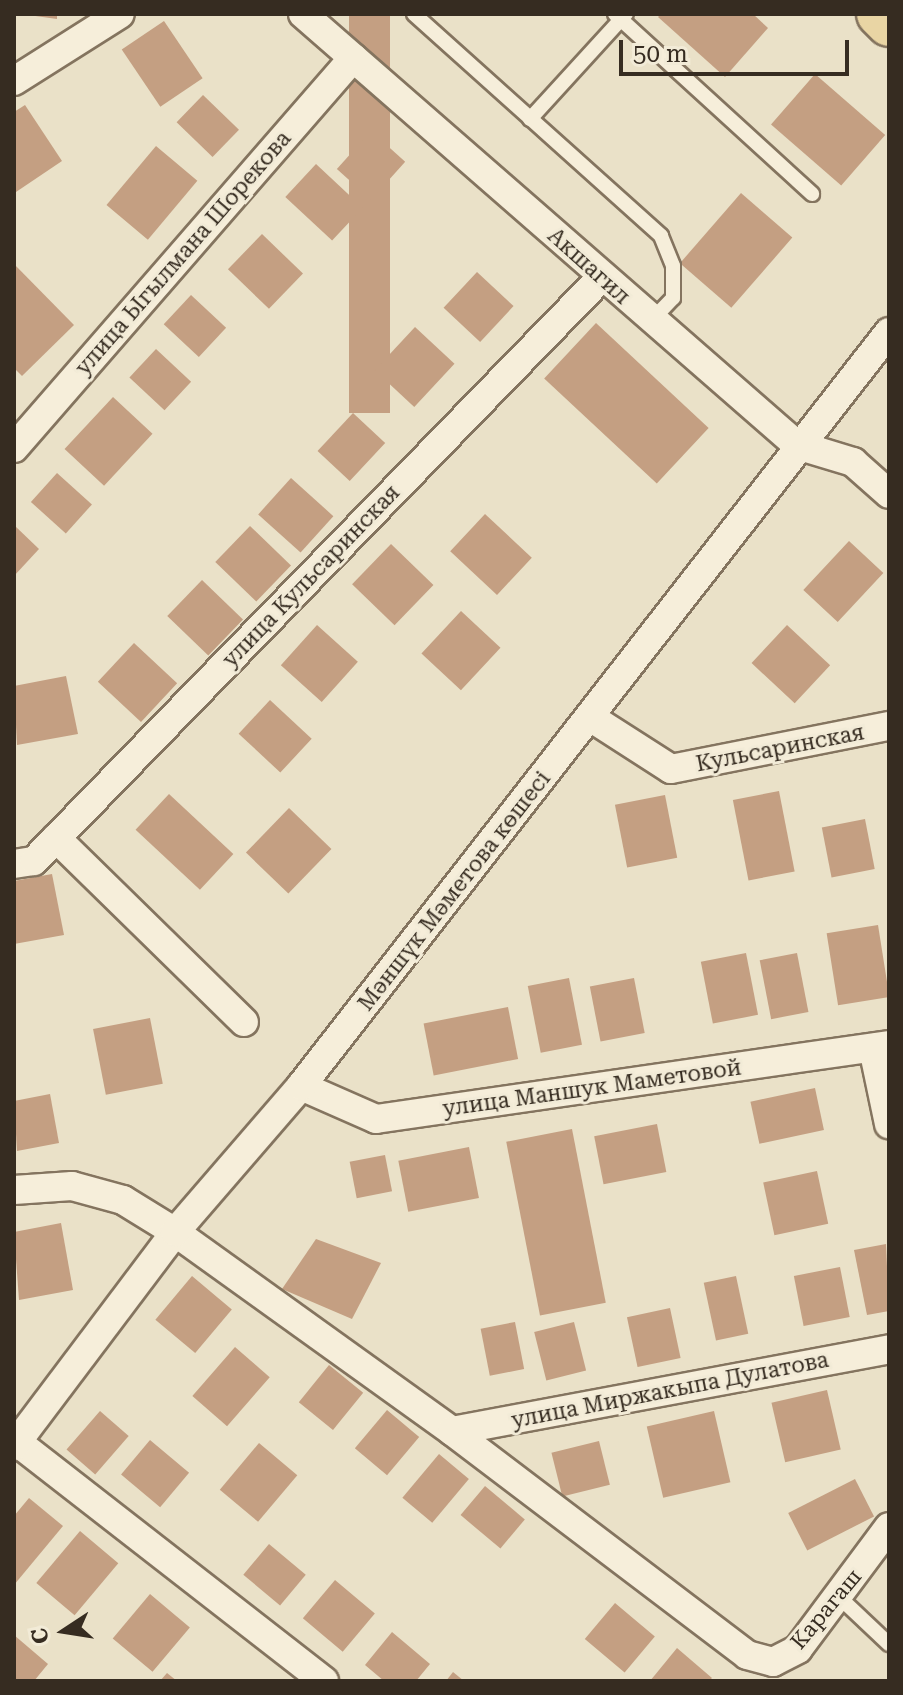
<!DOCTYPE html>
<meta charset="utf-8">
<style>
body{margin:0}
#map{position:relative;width:903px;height:1695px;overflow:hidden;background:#eae1c8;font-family:"Roboto Serif",serif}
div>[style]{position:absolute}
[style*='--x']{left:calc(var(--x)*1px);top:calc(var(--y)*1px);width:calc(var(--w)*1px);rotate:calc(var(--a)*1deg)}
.building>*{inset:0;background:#c49f82;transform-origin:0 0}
.roads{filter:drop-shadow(2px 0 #84745f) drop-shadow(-2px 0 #84745f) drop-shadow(0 2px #84745f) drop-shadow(0 -2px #84745f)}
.lane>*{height:14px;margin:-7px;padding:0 7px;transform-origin:7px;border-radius:7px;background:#f6eeda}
.street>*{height:28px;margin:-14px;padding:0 14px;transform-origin:14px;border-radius:14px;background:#f6eeda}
.primary>*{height:44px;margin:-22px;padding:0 22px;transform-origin:22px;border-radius:22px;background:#e9d5a4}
span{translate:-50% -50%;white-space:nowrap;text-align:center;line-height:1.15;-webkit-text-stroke:6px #f2ebd7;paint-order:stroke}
.street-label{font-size:22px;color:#362c21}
.frame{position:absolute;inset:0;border:16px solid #362c21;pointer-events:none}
.north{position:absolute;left:24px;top:1591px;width:80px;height:80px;-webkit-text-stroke:6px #f2ebd7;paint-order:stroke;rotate:258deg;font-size:22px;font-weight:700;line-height:32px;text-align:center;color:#362c21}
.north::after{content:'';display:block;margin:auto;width:28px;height:36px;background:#362c21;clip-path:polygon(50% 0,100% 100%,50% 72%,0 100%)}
.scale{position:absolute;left:619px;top:40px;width:230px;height:36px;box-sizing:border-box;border:4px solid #362c21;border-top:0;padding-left:10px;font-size:24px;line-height:28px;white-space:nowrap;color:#362c21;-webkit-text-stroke:6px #f2ebd7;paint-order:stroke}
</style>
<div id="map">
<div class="building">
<div style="clip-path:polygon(21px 14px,57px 14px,57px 19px)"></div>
<div style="left:349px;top:14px;width:41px;height:399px"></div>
<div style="clip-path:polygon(661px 14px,753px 14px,768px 28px,725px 77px,658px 17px)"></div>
<div style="left:164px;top:21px;width:69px;height:51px;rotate:56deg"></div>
<div style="left:815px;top:74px;width:93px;height:67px;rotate:41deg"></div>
<div style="left:203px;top:95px;width:50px;height:38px;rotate:44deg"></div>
<div style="clip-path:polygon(25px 105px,62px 161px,16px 192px,14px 112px)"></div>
<div style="left:371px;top:131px;width:46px;height:51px;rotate:42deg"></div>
<div style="left:156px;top:146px;width:54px;height:77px;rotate:40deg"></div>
<div style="left:316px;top:164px;width:64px;height:45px;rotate:43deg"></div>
<div style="left:741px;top:193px;width:68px;height:93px;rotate:41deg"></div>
<div style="left:262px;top:234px;width:57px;height:49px;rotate:44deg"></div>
<div style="clip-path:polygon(14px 264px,74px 325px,22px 376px,14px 368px)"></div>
<div style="left:477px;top:272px;width:50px;height:49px;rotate:43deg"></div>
<div style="left:191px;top:295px;width:48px;height:40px;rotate:43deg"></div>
<div style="left:596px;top:323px;width:154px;height:76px;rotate:43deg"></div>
<div style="left:415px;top:327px;width:54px;height:59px;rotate:43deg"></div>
<div style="left:156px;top:349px;width:48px;height:39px;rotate:43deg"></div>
<div style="left:113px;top:397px;width:54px;height:71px;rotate:43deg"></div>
<div style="left:353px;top:413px;width:44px;height:52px;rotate:43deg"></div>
<div style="left:57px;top:473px;width:47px;height:39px;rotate:42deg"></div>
<div style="left:291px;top:478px;width:57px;height:49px;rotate:42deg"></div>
<div style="left:485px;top:514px;width:64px;height:51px;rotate:43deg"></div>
<div style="clip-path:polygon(14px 525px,39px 549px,14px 576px)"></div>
<div style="left:250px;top:526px;width:57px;height:50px;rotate:44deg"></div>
<div style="left:849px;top:541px;width:47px;height:67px;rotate:43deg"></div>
<div style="left:391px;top:544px;width:59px;height:56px;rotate:44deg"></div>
<div style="left:202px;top:580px;width:57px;height:50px;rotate:44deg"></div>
<div style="left:461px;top:611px;width:54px;height:58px;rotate:43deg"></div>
<div style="left:317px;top:625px;width:55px;height:54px;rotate:42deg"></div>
<div style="left:787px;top:625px;width:59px;height:52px;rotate:43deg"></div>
<div style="left:134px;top:643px;width:59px;height:53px;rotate:43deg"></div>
<div style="clip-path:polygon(66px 676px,78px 734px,17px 745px,14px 686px)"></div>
<div style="left:270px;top:700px;width:57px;height:46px;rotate:43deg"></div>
<div style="left:779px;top:791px;width:82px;height:47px;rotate:79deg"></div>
<div style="left:169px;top:794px;width:88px;height:49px;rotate:43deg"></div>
<div style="left:665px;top:795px;width:64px;height:51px;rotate:79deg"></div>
<div style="left:289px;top:808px;width:59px;height:62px;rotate:44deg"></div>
<div style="left:865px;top:819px;width:51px;height:44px;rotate:79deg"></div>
<div style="clip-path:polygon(52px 874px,64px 935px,14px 944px,14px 881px)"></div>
<div style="left:878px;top:925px;width:73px;height:52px;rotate:81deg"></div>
<div style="left:746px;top:953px;width:63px;height:46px;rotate:79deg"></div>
<div style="left:797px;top:953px;width:60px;height:38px;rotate:79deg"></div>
<div style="left:569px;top:978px;width:68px;height:42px;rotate:79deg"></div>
<div style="left:634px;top:978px;width:56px;height:45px;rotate:79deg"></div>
<div style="left:508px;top:1007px;width:53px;height:86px;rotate:79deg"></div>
<div style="left:150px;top:1018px;width:67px;height:58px;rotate:79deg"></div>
<div style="left:815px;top:1088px;width:43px;height:66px;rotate:78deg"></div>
<div style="clip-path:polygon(50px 1094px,59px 1143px,17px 1151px,14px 1101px)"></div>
<div style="left:657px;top:1124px;width:49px;height:64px;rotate:79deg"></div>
<div style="left:572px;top:1129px;width:177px;height:67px;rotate:79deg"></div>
<div style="left:469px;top:1147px;width:52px;height:72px;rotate:79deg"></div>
<div style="left:385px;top:1155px;width:37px;height:36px;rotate:79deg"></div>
<div style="left:817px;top:1171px;width:54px;height:55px;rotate:78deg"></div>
<div style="clip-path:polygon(61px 1223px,73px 1290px,19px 1300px,14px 1232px)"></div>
<div style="clip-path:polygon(316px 1239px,381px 1263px,352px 1319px,282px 1289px)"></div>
<div style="clip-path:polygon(886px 1244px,889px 1311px,867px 1315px,854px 1250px)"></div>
<div style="left:840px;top:1267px;width:51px;height:47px;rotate:79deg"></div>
<div style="left:192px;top:1276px;width:52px;height:57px;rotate:40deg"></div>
<div style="left:736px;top:1276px;width:59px;height:33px;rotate:78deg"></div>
<div style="left:670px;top:1308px;width:51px;height:44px;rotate:78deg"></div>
<div style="left:515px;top:1322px;width:48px;height:35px;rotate:79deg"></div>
<div style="left:574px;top:1322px;width:50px;height:41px;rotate:76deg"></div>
<div style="left:235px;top:1347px;width:46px;height:65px;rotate:41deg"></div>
<div style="left:329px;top:1365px;width:44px;height:48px;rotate:39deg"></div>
<div style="left:827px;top:1390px;width:61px;height:57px;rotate:77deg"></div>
<div style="left:387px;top:1410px;width:42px;height:50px;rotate:40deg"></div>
<div style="left:100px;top:1411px;width:38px;height:51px;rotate:41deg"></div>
<div style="left:714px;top:1411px;width:73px;height:69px;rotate:77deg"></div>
<div style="left:150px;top:1440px;width:51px;height:45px;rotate:40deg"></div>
<div style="left:599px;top:1441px;width:45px;height:49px;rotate:76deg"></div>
<div style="left:259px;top:1443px;width:50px;height:61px;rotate:40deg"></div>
<div style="left:439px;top:1454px;width:39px;height:57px;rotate:40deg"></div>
<div style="left:855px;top:1479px;width:42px;height:75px;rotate:63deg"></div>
<div style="left:485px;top:1486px;width:52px;height:38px;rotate:40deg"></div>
<div style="clip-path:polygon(29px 1498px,63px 1526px,14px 1585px,14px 1516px)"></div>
<div style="left:80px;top:1531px;width:50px;height:68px;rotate:40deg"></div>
<div style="left:269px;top:1544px;width:48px;height:40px;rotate:40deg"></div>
<div style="left:335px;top:1580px;width:52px;height:50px;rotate:40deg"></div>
<div style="left:150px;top:1594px;width:52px;height:58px;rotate:40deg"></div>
<div style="left:615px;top:1603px;width:52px;height:47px;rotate:40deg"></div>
<div style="clip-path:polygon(392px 1632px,430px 1664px,416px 1681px,384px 1681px,365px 1665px)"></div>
<div style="clip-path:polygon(14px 1635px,48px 1664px,34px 1681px,14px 1681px)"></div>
<div style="clip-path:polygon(677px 1648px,712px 1678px,709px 1681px,650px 1681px)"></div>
<div style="clip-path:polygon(453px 1672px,464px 1681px,446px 1681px)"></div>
<div style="clip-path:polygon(167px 1673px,177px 1681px,160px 1681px)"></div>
</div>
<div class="roads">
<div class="lane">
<div style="--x:414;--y:14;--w:332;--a:41.9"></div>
<div style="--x:661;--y:236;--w:32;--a:68"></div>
<div style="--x:673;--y:266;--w:32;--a:90"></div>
<div style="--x:673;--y:298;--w:32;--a:134"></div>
<div style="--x:615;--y:14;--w:267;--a:42.4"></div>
<div style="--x:530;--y:119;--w:142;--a:-47.6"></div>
<div style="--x:838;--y:1596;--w:70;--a:43.3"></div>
</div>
<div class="street">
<div style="--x:303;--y:14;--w:656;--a:41.1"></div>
<div style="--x:797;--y:445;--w:59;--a:16.9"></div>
<div style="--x:853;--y:462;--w:48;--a:41.6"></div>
<div style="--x:14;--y:81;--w:125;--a:-32.3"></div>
<div style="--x:14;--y:448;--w:517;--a:-49"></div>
<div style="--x:590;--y:717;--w:96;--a:32.7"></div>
<div style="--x:671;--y:769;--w:222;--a:-11.2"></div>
<div style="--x:56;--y:838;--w:263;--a:44.4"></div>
<div style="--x:14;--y:864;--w:20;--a:-9"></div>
<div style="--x:34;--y:861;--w:815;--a:-45.8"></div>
<div style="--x:873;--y:1048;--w:78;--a:78.1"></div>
<div style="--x:301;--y:1086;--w:82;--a:23.7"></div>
<div style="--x:376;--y:1119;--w:518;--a:-8.21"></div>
<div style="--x:14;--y:1190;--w:58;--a:-3.9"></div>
<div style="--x:72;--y:1186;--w:53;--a:15.4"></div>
<div style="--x:123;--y:1200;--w:61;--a:31.6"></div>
<div style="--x:175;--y:1232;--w:341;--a:35.7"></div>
<div style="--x:452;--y:1431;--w:370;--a:37.2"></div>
<div style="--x:747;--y:1655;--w:27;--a:15"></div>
<div style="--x:773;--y:1662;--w:28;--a:-27"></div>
<div style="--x:798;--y:1649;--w:152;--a:-53.3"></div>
<div style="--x:452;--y:1431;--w:445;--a:-10.6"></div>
<div style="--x:17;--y:1442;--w:389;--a:37.9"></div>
<div style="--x:14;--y:1446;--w:268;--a:-53"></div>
<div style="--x:175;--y:1232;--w:193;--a:-49.2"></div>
<div style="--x:301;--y:1086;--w:956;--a:-52.05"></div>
</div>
<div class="primary">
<div style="--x:879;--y:14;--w:14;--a:45"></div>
</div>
</div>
<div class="street-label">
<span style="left:183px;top:253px;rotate:-49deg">улица Ыгылмана Шорекова</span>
<span style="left:589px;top:266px;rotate:42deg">Акшагил</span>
<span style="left:311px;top:576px;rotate:-46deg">улица Кульсаринская</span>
<span style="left:780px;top:748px;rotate:-11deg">Кульсаринская</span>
<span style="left:454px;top:891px;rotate:-52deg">Мәншүк Мәметова көшесі</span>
<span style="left:592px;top:1088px;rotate:-8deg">улица Маншук Маметовой</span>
<span style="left:670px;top:1390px;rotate:-11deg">улица Миржакыпа Дулатова</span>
<span style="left:826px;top:1609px;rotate:-50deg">Карагаш</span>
</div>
<div class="frame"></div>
<div class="north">С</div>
<div class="scale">50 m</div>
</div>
